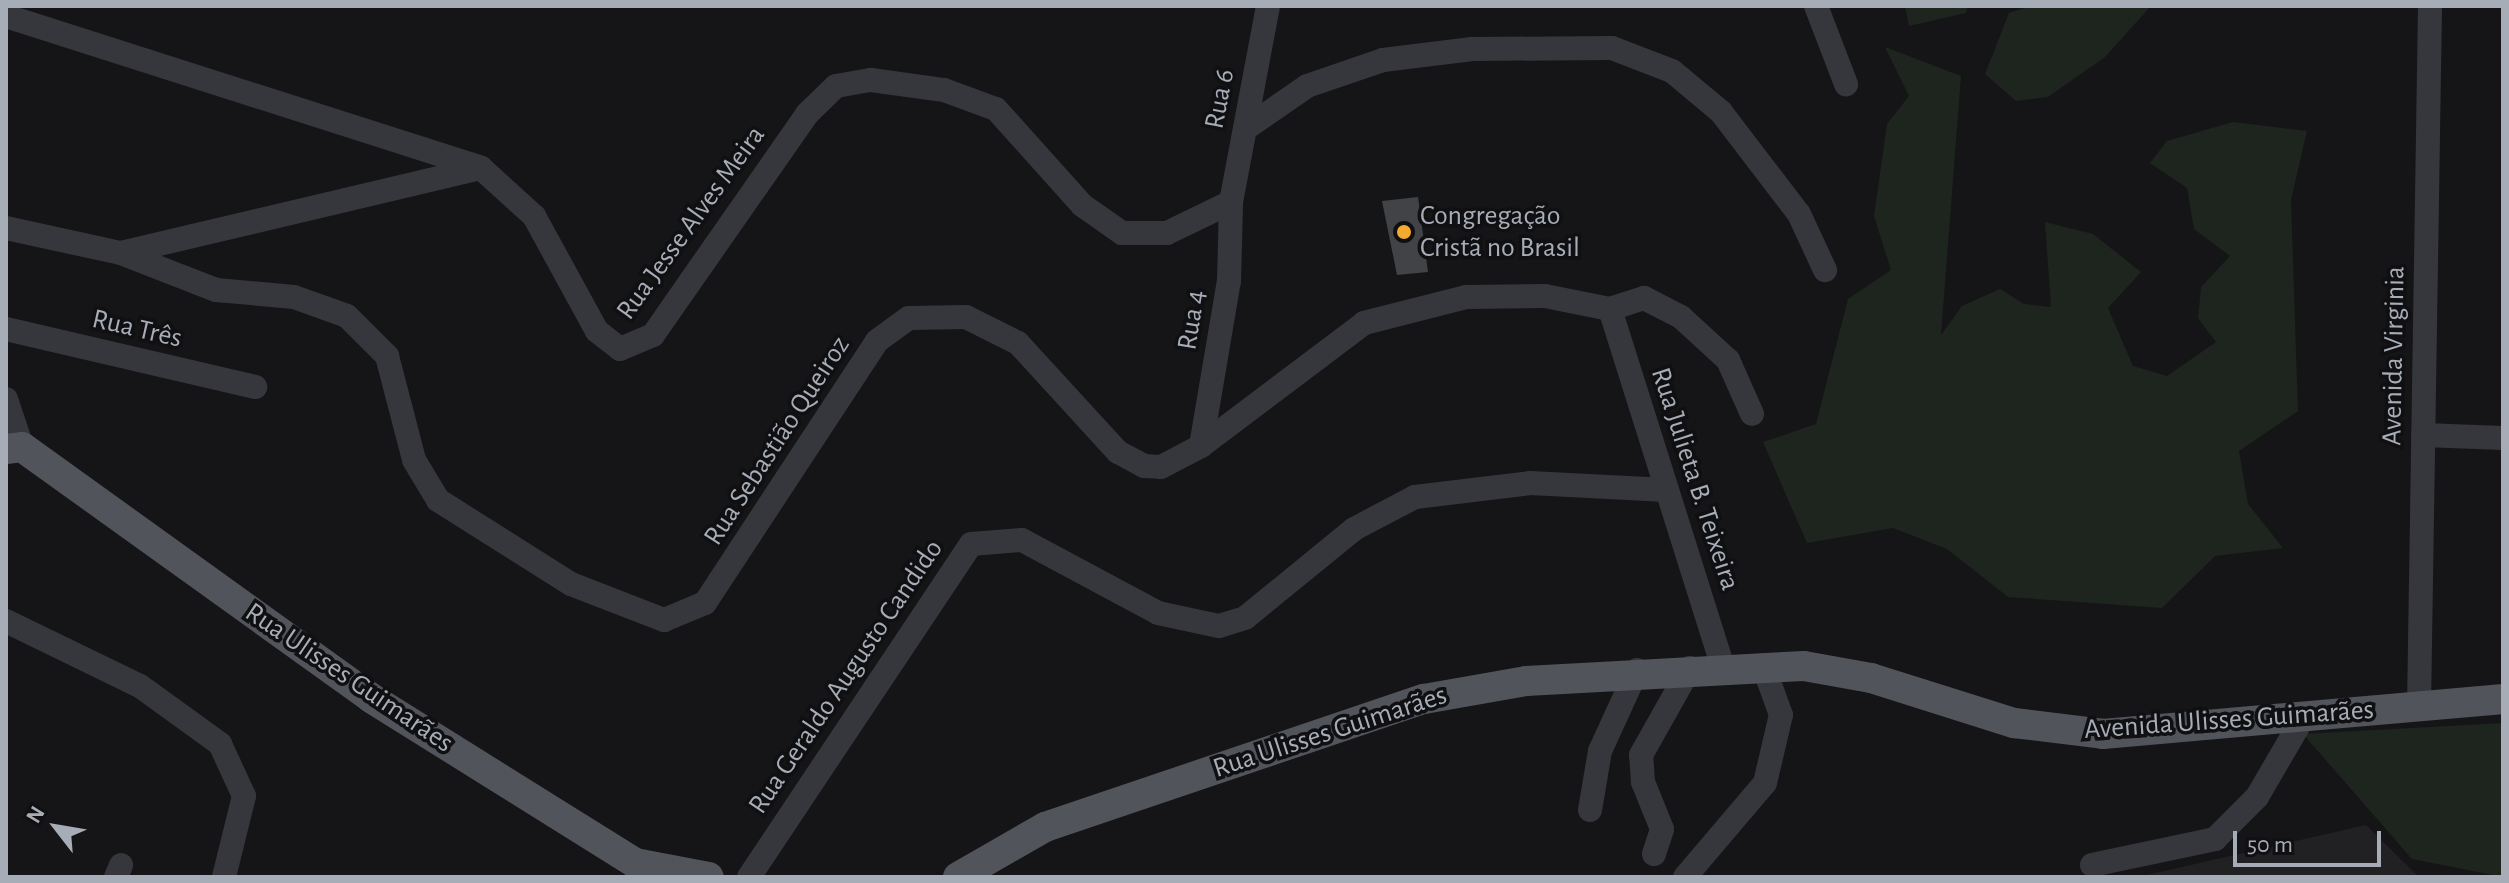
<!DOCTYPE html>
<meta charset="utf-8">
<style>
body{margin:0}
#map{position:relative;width:2509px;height:883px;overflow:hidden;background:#151517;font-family:"Alegreya Sans",sans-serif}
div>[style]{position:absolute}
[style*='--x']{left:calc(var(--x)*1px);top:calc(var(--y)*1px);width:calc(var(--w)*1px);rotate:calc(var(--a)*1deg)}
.built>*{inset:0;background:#212124}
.green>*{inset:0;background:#1d251e}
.building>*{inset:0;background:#414347}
.minor>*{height:24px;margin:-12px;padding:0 12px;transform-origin:12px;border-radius:12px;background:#36373c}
.major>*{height:30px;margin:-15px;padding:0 15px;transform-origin:15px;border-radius:15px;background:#52545b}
.dots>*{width:22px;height:22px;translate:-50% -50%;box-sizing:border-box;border:4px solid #101012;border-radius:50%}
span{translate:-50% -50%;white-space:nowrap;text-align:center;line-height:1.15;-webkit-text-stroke:7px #101012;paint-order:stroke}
.street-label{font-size:28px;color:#a7adb7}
.poi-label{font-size:28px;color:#a7adb7}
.left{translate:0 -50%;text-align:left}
.frame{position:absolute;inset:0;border:8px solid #a7adb7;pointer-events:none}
.north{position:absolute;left:16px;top:787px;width:80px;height:80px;-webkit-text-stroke:6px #101012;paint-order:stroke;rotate:301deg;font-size:22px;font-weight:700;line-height:32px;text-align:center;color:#a7adb7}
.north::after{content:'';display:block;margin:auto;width:28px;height:36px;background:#a7adb7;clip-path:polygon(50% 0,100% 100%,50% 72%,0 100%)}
.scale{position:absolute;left:2233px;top:831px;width:148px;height:36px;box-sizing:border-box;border:4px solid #a7adb7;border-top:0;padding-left:10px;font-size:24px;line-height:28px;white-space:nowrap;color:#a7adb7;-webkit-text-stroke:6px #101012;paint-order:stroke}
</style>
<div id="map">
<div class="built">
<div style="clip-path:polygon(2366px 825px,2419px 877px,2138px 877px)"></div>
</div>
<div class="green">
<div style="clip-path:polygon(1905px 6px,1968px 6px,1966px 13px,1909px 26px)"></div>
<div style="clip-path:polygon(2031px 6px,2151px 6px,2105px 57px,2048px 97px,2016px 101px,1985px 74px,2009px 13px)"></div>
<div style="clip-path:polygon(1885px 47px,1961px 76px,1941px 335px,1962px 306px,2000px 289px,2024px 304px,2051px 307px,2045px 222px,2093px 234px,2141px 272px,2108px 308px,2133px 366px,2167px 376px,2216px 342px,2198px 318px,2201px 287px,2230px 256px,2194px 229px,2187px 188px,2150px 163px,2167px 141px,2233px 122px,2307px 131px,2291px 200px,2298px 411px,2239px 451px,2248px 504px,2283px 548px,2215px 556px,2162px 608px,2008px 597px,1947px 549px,1893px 528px,1807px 543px,1763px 442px,1816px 424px,1848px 299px,1891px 270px,1874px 216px,1887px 124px,1909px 96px)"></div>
<div style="clip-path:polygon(2503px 723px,2503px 877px,2412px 859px,2303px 734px)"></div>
</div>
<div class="building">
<div style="clip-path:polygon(1418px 197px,1428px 272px,1397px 275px,1382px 201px)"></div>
</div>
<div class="minor">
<div style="--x:1816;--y:6;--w:84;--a:69"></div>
<div style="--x:6;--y:16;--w:499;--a:17.7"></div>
<div style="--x:481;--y:168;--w:72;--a:42.2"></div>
<div style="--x:534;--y:216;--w:131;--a:61.3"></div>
<div style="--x:597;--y:331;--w:29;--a:38"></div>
<div style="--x:620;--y:349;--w:36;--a:-23"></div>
<div style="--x:653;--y:335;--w:269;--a:-55.1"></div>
<div style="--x:807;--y:114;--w:40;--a:-44"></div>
<div style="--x:836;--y:86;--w:36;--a:-10"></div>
<div style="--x:871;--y:80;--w:74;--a:7.8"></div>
<div style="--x:944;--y:90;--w:55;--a:20.1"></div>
<div style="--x:996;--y:109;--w:129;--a:48.1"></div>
<div style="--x:1082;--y:205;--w:49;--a:35"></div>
<div style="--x:1122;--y:233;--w:45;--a:0"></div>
<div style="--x:1167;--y:233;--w:71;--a:-25.8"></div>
<div style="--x:1245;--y:129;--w:75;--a:-34.7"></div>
<div style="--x:1307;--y:86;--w:80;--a:-18.9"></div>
<div style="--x:1383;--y:60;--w:90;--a:-7"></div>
<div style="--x:1472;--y:49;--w:140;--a:-0.4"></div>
<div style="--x:1612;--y:48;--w:64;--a:21"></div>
<div style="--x:1672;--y:71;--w:64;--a:39.9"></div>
<div style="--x:1721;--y:112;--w:128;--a:52.6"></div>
<div style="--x:1799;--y:214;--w:62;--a:65.1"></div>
<div style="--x:6;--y:228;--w:118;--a:12.3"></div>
<div style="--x:121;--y:253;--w:102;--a:21.3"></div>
<div style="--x:216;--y:290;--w:78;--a:5.1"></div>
<div style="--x:294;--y:297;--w:56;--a:19.7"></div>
<div style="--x:347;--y:316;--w:57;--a:45"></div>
<div style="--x:387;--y:356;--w:107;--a:75.4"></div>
<div style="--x:414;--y:460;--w:47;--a:59"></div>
<div style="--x:438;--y:500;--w:157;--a:32.3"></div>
<div style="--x:571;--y:584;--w:100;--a:21.2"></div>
<div style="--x:664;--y:620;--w:44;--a:-22.5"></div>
<div style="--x:705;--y:603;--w:313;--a:-56.7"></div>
<div style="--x:877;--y:341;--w:39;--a:-36"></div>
<div style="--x:909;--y:318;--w:57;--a:-1"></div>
<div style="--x:966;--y:317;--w:58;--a:26.6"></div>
<div style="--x:1018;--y:343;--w:148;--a:47.5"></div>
<div style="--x:1118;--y:452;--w:30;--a:28"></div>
<div style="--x:1144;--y:466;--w:17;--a:3"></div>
<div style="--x:1161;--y:467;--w:45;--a:-27.7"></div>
<div style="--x:1201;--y:446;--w:204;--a:-37"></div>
<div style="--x:1364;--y:323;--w:105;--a:-14.3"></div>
<div style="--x:1466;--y:297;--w:79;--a:-0.7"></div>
<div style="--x:1545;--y:296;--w:66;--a:11.3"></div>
<div style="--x:1610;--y:309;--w:36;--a:-18"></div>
<div style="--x:1644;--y:298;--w:42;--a:27.2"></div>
<div style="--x:1681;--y:317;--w:64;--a:42.5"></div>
<div style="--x:1728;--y:360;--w:59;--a:66"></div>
<div style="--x:121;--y:253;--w:369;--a:-13.3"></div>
<div style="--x:1610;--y:309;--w:376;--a:72.5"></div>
<div style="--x:6;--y:329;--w:256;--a:13.1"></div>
<div style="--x:6;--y:399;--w:51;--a:71.6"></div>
<div style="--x:2423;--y:435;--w:80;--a:2.1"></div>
<div style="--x:1201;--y:446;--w:167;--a:-80.4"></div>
<div style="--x:1229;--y:281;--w:79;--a:-88.5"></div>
<div style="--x:1231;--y:202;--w:199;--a:-79.3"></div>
<div style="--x:6;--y:621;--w:149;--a:25.9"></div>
<div style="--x:140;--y:686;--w:99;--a:35.9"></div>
<div style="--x:220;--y:744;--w:57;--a:65.2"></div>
<div style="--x:244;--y:796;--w:83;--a:103.9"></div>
<div style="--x:2419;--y:707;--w:701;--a:-89.1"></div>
<div style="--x:1590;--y:810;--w:60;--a:-80.4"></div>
<div style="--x:1600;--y:751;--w:89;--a:-65.4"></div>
<div style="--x:1654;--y:854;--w:26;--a:-72"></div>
<div style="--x:1662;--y:829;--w:51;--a:-112"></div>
<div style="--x:1643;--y:782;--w:27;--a:-94"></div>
<div style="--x:1641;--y:755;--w:100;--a:-60.6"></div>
<div style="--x:2092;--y:865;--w:126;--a:-11.9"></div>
<div style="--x:2215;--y:839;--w:59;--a:-45"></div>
<div style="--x:2257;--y:797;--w:91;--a:-59.8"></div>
<div style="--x:116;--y:877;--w:13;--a:-67"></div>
<div style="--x:749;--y:877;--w:400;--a:-56.3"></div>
<div style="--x:971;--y:544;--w:51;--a:-4.5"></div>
<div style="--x:1022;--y:540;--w:154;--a:28.2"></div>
<div style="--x:1158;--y:613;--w:62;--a:12"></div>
<div style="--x:1219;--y:626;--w:27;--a:-17"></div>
<div style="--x:1245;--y:618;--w:141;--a:-39.2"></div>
<div style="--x:1354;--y:529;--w:69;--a:-27.7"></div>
<div style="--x:1415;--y:497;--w:116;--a:-6.9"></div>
<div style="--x:1530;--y:483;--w:137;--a:2.9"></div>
<div style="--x:1685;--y:877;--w:123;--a:-49.6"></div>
<div style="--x:1765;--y:783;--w:70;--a:-76.8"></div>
<div style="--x:1781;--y:715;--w:53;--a:-109.8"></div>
</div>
<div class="major">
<div style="--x:6;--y:449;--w:16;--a:-7"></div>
<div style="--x:22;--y:447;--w:430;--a:35.7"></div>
<div style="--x:371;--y:698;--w:311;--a:32"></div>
<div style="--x:635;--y:863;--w:75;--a:10.7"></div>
<div style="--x:958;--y:877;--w:100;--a:-29.9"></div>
<div style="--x:1045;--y:827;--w:400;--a:-18.7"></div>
<div style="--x:1424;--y:699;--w:104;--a:-10"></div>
<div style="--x:1526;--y:681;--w:278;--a:-3.1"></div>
<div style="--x:1804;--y:666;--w:68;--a:10.2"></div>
<div style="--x:1871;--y:678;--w:150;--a:17.5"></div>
<div style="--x:2014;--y:723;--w:90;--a:7"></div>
<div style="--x:2103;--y:734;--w:402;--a:-5"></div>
</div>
<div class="dots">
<div style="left:1404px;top:232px;background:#f4a930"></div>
</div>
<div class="street-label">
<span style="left:1220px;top:99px;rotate:-79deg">Rua 6</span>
<span style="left:691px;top:223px;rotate:-54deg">Rua Jesse Alves Meira</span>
<span style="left:1192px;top:320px;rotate:-81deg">Rua 4</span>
<span style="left:137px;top:329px;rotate:13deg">Rua Três</span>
<span style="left:2394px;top:356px;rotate:-89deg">Avenida Virginia</span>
<span style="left:777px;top:441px;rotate:-57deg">Rua Sebastião Queiroz</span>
<span style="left:1695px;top:479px;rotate:72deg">Rua Julieta B. Teixeira</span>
<span style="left:846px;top:677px;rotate:-56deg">Rua Geraldo Augusto Candido</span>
<span style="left:349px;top:678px;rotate:34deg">Rua Ulisses Guimarães</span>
<span style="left:2229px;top:720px;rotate:-4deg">Avenida Ulisses Guimarães</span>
<span style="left:1330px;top:732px;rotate:-18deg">Rua Ulisses Guimarães</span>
</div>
<div class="poi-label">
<span class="left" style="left:1420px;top:232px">Congregação<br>Cristã no Brasil</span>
</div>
<div class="frame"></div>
<div class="north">N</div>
<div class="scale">50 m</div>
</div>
